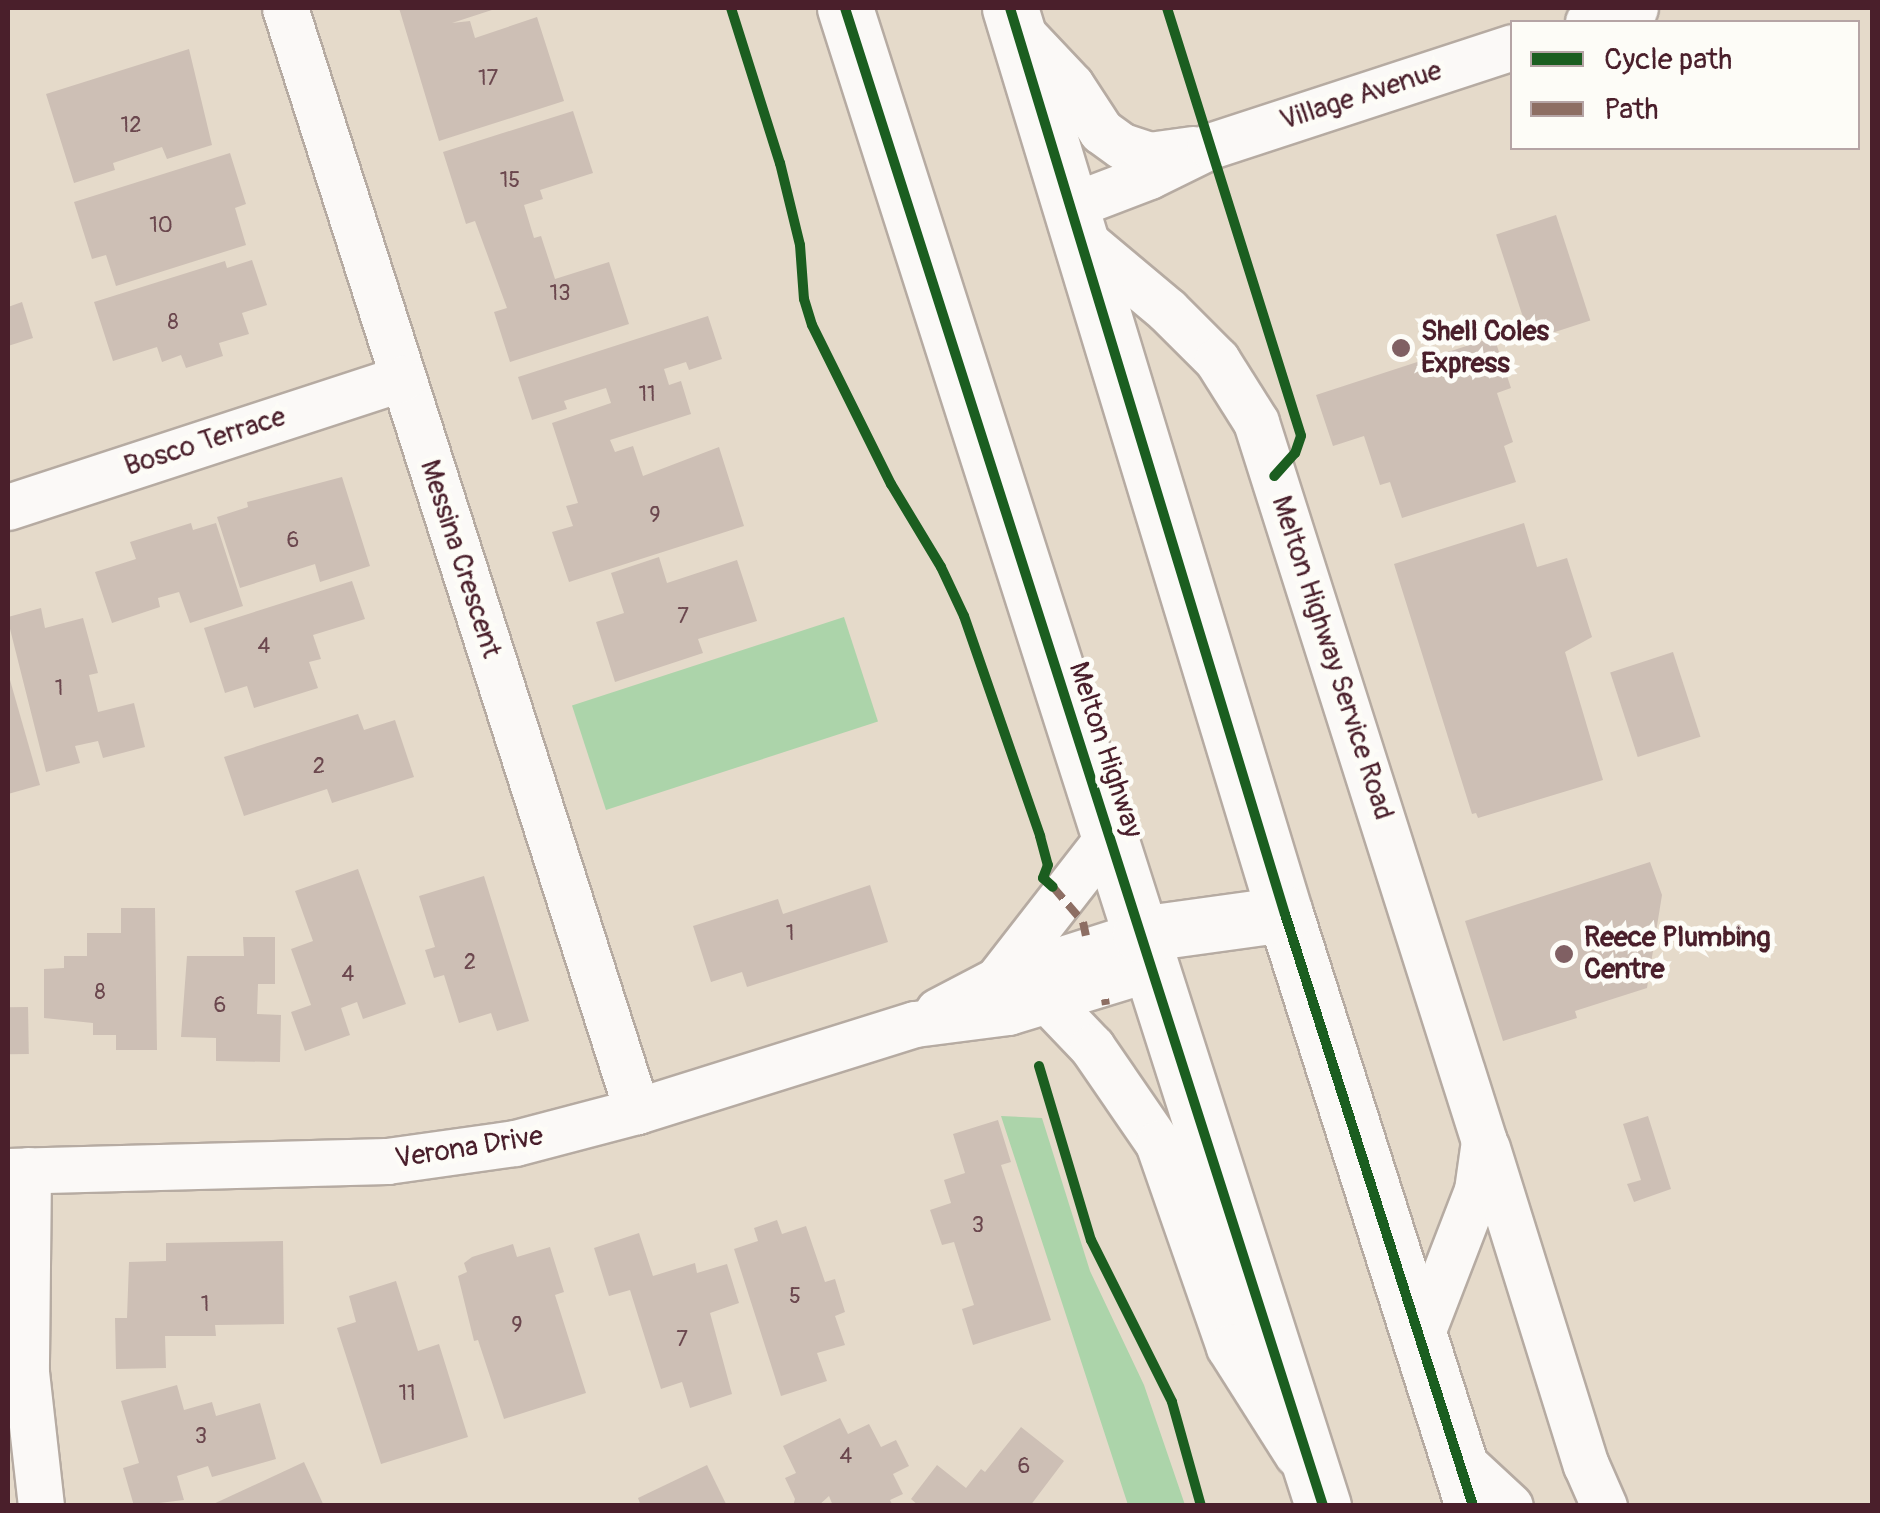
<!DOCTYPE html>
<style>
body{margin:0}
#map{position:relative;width:1880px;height:1513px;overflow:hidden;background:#e5daca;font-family:Pangolin,sans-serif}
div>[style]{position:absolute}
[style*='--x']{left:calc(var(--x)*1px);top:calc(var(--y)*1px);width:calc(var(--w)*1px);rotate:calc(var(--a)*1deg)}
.green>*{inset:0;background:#acd4aa;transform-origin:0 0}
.building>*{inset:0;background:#cdbfb5;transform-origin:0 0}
.roads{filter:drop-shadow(2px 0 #b6aba2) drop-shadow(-2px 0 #b6aba2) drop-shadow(0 2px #b6aba2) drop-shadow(0 -2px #b6aba2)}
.minor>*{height:45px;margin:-22.5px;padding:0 22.5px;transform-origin:22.5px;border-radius:22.5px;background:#fbf9f7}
.highway>*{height:55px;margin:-27.5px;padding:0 27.5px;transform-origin:27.5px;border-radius:27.5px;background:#fbf9f7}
.quiet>*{height:8px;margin-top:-4px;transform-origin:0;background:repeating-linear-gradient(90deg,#8d6e63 0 15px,transparent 0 23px)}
.cycleway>*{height:10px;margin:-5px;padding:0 5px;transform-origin:5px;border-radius:5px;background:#1b5e20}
.dots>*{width:28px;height:28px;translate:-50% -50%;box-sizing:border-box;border:5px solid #fdfcf7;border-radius:50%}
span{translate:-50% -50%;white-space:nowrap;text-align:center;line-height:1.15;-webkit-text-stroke:10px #fdfcf7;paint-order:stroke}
.number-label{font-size:22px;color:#6b474e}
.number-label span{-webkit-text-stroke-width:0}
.street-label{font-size:28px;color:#4a1f2b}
.poi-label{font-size:28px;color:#4a1f2b;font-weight:700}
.left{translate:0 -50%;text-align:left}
.frame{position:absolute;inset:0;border:10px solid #4a1f2b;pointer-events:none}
.legend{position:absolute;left:1510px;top:20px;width:350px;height:130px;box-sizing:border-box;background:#fdfcf7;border:2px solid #b5a4a5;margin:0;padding:12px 18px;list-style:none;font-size:30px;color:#4a1f2b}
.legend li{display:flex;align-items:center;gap:20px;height:50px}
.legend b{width:50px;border:2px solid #b5a4a5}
</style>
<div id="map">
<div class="green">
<div style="left:844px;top:617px;width:110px;height:286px;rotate:72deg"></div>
<div style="clip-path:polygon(1001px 1116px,1042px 1118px,1090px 1271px,1144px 1385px,1185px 1505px,1128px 1505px)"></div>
</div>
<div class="building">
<div style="clip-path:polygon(399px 8px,498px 8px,452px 23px,470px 21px,475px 38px,537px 17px,564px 101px,439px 141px)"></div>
<div style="clip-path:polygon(189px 49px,212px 145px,167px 159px,162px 147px,113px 163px,115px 170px,74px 183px,46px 94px)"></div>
<div style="clip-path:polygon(573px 111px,593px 173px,540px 190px,543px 199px,524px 205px,534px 238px,541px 236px,555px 279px,609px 262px,629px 324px,510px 362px,494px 312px,507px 308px,475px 221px,466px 224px,443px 152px)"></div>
<div style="clip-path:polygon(230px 153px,246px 204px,235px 208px,246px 245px,116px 286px,106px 255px,92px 259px,74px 202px)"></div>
<div style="left:1556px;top:215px;width:111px;height:63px;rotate:72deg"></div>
<div style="clip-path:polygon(252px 260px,267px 305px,242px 313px,249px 334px,219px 343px,223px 356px,186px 368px,181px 355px,162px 362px,157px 347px,113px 361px,94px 302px,225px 261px,227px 268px)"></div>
<div style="clip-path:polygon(22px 302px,33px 338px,8px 346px,8px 307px)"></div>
<div style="clip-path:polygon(708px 316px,722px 359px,689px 370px,686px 362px,664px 369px,669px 385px,681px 381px,691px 414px,610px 440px,615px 452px,633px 446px,643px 476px,719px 447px,744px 526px,569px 582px,552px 532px,573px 526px,566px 506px,578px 503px,552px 423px,611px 403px,606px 388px,564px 401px,567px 409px,532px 420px,518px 377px)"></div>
<div style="clip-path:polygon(1494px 337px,1511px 388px,1497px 393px,1513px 442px,1504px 446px,1516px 482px,1402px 518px,1390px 482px,1380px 485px,1364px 436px,1333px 446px,1316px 395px)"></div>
<div style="clip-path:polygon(342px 477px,370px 566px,320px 582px,315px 564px,240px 588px,217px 517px,248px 507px,247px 502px)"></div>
<div style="clip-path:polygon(191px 523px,193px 530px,216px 523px,243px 606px,190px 623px,179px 592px,158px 598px,160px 607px,112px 623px,95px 572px,136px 559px,130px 542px)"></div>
<div style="clip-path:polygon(1524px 523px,1537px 567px,1567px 558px,1592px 637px,1565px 652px,1603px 780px,1478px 818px,1476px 813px,1472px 814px,1394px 564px)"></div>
<div style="clip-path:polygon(659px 557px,667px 583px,737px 560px,757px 621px,698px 639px,703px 653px,615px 682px,596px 622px,624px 613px,611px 573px)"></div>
<div style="clip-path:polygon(352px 581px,365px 619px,313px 635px,321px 659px,309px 662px,318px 688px,254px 708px,247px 686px,225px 693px,204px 628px)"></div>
<div style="clip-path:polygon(41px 608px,45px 628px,83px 618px,98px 673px,89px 675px,98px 712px,134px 703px,145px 747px,103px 758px,98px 741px,75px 746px,80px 763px,46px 772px,8px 621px,8px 617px)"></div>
<div style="left:1673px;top:652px;width:89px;height:66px;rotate:72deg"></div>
<div style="clip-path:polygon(8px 673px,40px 785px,8px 794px)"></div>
<div style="clip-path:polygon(358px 714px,364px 730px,395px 720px,414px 777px,332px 803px,327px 789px,244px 816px,224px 757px)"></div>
<div style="clip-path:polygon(1650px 862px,1662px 895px,1647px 988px,1575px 1011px,1577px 1018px,1503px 1041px,1465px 921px)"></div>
<div style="clip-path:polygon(358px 869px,406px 1004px,363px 1019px,357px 1002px,341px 1008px,350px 1035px,305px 1051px,291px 1012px,311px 1005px,291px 949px,313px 941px,295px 891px)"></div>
<div style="clip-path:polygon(484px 876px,529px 1021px,497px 1031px,491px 1013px,459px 1023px,444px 975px,434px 978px,425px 950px,435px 947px,419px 896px)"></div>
<div style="clip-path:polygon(870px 885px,888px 942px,747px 987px,742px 972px,711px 982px,693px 926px,778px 899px,783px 914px)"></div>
<div style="clip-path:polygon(121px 908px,155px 908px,157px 1050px,116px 1050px,116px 1035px,93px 1035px,93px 1023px,44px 1018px,44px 969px,64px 968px,64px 956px,87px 956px,87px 933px,121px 933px)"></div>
<div style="clip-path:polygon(243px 937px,275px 937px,275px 984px,258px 984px,257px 1014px,281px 1015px,280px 1062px,216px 1061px,216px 1038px,181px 1037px,187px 956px,244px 956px)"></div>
<div style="left:28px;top:1007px;width:47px;height:20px;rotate:89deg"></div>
<div style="clip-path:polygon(1648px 1116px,1671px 1189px,1634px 1202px,1627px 1184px,1641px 1180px,1623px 1124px)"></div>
<div style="clip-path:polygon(998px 1120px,1011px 1162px,1001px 1165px,1051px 1320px,973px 1345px,962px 1309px,974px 1305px,954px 1242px,942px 1245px,930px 1210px,951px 1203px,944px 1180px,965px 1173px,953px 1134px)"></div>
<div style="clip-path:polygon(777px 1220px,782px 1234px,806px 1226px,825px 1282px,835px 1279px,845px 1312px,835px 1316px,845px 1345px,817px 1353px,827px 1381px,781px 1396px,734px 1249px,758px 1241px,754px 1228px)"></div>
<div style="clip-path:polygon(639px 1233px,653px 1276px,695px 1263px,697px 1273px,727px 1264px,739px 1303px,710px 1313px,732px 1394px,690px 1408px,682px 1382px,661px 1389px,630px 1290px,609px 1296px,594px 1248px)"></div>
<div style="clip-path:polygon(283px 1241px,284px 1324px,215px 1325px,216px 1336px,165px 1336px,166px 1368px,116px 1369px,115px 1318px,127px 1318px,129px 1262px,166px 1261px,166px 1243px)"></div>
<div style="clip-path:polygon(513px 1244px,517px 1257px,550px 1247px,564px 1292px,555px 1295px,586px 1393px,504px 1419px,478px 1340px,474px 1341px,458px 1276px,467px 1272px,464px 1263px,472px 1257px)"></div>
<div style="clip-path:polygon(396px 1281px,418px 1351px,439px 1344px,468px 1437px,381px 1464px,337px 1328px,356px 1322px,349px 1296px)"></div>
<div style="clip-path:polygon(177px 1385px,184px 1410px,212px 1402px,216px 1416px,260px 1403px,276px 1459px,212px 1477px,208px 1466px,177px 1476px,184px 1500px,134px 1506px,123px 1468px,139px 1463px,121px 1401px)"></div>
<div style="clip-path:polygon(840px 1418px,848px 1434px,869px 1424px,881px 1447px,896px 1440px,909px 1466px,893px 1474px,903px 1494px,890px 1500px,893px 1506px,833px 1506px,829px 1496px,818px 1506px,793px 1506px,795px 1499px,785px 1478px,796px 1473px,783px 1446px)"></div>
<div style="clip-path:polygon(1021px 1427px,1064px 1461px,1030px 1506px,919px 1506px,911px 1499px,937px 1465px,966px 1488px,981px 1469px,985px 1472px)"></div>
<div style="clip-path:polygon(304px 1462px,324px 1506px,209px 1506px)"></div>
<div style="clip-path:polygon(707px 1465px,727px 1506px,641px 1506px,638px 1498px)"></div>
</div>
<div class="roads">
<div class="minor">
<div style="--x:285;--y:8;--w:1158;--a:72.3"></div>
<div style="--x:1588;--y:22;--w:49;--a:-16.6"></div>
<div style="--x:1018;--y:29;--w:77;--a:46.6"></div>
<div style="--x:1071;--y:85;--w:55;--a:56.9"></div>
<div style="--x:1101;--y:131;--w:26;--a:36"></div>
<div style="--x:1122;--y:146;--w:28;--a:18"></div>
<div style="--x:1149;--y:155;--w:44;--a:-7.8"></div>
<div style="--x:1071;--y:206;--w:84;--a:-21"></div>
<div style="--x:1149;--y:176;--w:68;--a:-26.2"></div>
<div style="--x:1210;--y:146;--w:318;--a:-18.1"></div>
<div style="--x:1080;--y:237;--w:114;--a:40"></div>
<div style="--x:1167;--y:310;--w:71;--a:45"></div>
<div style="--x:1217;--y:360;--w:73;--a:57.8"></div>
<div style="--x:1256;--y:422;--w:754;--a:72.41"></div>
<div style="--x:1484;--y:1141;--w:49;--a:98.1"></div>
<div style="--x:1477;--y:1190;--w:159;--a:111.1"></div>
<div style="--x:8;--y:507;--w:415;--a:-18.1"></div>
<div style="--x:997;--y:980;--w:182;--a:-52.1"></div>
<div style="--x:1048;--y:1001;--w:64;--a:46.3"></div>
<div style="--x:1092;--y:1047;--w:116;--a:55.5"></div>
<div style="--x:1158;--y:1143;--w:216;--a:70.8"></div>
<div style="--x:1229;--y:1347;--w:127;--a:57.6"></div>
<div style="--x:938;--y:1011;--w:67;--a:-27.7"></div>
<div style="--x:997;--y:980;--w:150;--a:-17.8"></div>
<div style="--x:1487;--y:1148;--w:332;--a:72.7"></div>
<div style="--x:1586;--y:1465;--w:45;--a:66.3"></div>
<div style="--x:28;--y:1170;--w:202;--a:90.6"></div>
<div style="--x:26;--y:1372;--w:135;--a:83.6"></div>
<div style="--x:8;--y:1171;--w:379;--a:-1.5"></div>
<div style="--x:387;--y:1161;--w:129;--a:-8"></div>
<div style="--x:515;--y:1143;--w:126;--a:-14.7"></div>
<div style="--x:637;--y:1111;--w:291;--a:-17.4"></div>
<div style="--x:915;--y:1024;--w:94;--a:-7.4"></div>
<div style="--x:1008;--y:1012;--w:151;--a:-17"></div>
<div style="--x:1457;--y:1457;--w:72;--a:42.8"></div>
</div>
<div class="highway">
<div style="--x:845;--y:8;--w:1572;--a:72.3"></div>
<div style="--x:1010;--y:8;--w:947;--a:73.12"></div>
<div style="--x:1285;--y:914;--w:621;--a:72.38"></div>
<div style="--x:1140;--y:934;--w:146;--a:-7.9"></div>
</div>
</div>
<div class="quiet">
<div style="--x:1053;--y:887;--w:46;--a:49.4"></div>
<div style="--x:1083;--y:922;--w:14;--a:78"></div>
<div style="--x:1105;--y:999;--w:6;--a:81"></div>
</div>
<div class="cycleway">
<div style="--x:731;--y:8;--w:163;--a:72.5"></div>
<div style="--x:780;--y:163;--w:84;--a:76.3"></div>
<div style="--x:800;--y:245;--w:54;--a:85.8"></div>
<div style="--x:804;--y:299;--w:27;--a:73"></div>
<div style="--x:812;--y:325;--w:178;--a:63.6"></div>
<div style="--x:891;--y:484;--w:97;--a:58.9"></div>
<div style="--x:941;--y:567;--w:54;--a:64.9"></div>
<div style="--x:964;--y:616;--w:233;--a:70.9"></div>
<div style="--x:1040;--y:836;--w:30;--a:75"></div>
<div style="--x:1048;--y:865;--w:14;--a:111"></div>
<div style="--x:1043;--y:878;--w:13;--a:42"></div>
<div style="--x:845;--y:8;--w:1572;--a:72.3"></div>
<div style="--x:1010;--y:8;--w:947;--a:73.12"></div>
<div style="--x:1285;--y:914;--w:621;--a:72.38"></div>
<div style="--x:1167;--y:8;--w:448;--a:72.6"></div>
<div style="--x:1301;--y:436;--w:18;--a:109"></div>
<div style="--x:1295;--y:453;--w:31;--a:132"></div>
<div style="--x:1039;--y:1066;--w:182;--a:73.4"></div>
<div style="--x:1091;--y:1240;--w:181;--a:63.4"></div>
<div style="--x:1172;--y:1402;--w:108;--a:74.4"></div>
</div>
<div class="dots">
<div style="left:1401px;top:348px;background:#806063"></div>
<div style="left:1564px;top:954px;background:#806063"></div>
</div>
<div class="number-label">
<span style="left:488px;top:79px">17</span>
<span style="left:131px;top:126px">12</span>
<span style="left:510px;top:181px">15</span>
<span style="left:161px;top:226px">10</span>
<span style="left:560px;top:294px">13</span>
<span style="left:173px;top:323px">8</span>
<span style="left:647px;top:395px">11</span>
<span style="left:655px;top:516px">9</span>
<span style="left:293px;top:541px">6</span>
<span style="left:683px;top:617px">7</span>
<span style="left:264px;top:647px">4</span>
<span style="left:59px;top:689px">1</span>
<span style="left:319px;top:767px">2</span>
<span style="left:790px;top:934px">1</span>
<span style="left:470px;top:963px">2</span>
<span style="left:348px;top:975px">4</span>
<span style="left:100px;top:993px">8</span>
<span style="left:220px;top:1006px">6</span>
<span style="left:978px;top:1226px">3</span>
<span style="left:795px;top:1297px">5</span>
<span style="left:205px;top:1305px">1</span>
<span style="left:517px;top:1326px">9</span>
<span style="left:682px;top:1340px">7</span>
<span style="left:407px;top:1394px">11</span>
<span style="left:201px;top:1437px">3</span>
<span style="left:846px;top:1457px">4</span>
<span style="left:1024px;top:1467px">6</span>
</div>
<div class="street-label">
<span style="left:1361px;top:96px;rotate:-18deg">Village Avenue</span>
<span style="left:205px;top:442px;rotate:-18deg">Bosco Terrace</span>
<span style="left:460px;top:559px;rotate:72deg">Messina Crescent</span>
<span style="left:1332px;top:658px;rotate:72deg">Melton Highway Service Road</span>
<span style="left:1105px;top:750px;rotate:72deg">Melton Highway</span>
<span style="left:469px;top:1148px;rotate:-9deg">Verona Drive</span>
</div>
<div class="poi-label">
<span class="left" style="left:1421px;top:348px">Shell Coles<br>Express</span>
<span class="left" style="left:1584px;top:954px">Reece Plumbing<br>Centre</span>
</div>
<div class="frame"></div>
<ul class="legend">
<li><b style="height:12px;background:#1b5e20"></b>Cycle path</li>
<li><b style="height:12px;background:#8d6e63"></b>Path</li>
</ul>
</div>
